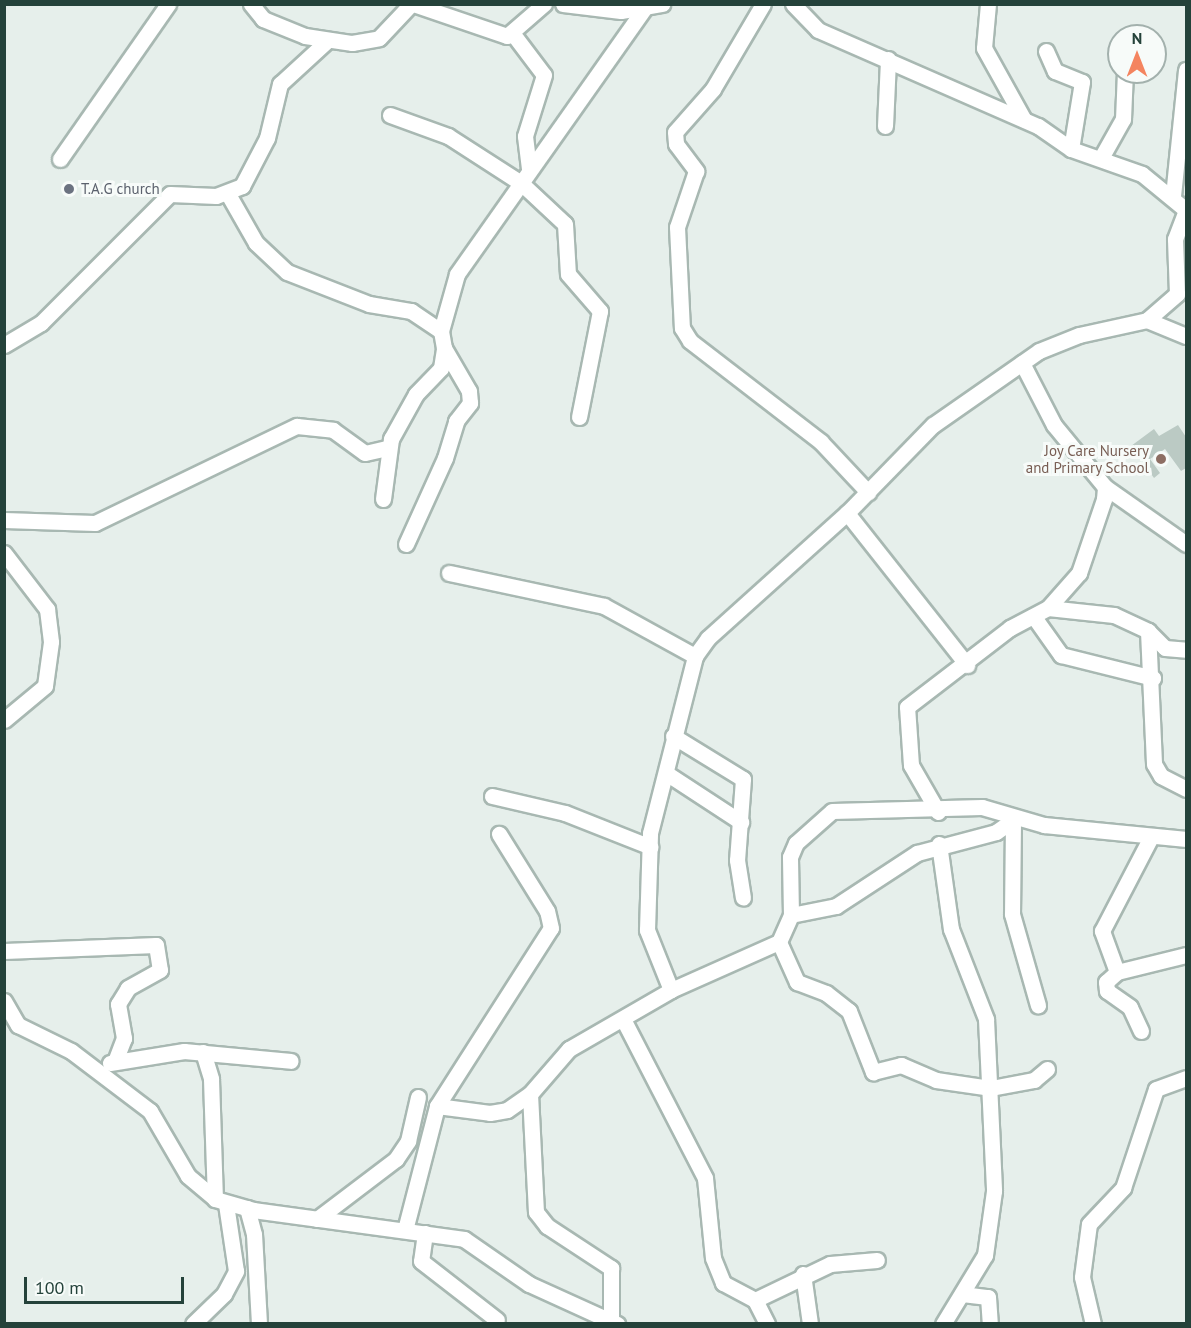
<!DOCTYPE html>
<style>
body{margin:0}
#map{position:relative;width:1191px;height:1328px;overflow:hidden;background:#e6efeb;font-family:"PT Sans",sans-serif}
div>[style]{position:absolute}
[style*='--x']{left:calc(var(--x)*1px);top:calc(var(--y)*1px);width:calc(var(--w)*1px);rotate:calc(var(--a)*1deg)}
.building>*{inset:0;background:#bbcac4}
.roads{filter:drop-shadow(2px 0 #a8b8b2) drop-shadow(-2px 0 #a8b8b2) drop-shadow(0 2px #a8b8b2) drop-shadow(0 -2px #a8b8b2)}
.minor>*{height:15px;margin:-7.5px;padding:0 7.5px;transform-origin:7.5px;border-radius:7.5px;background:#fff}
.dots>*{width:16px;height:16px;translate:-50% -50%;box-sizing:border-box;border:3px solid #f7fbf9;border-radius:50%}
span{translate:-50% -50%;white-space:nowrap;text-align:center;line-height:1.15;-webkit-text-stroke:6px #f7fbf9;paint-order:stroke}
.worship-label{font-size:15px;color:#5b616d}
.left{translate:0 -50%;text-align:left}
.education-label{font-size:15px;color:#785e54}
.right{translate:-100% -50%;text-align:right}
.frame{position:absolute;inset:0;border:6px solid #24423a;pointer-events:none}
.north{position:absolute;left:1107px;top:24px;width:60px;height:60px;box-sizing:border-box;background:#f7fbf9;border:2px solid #a3b1ad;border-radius:50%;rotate:0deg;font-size:16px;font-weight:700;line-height:24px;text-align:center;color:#24423a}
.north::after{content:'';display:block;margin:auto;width:21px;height:27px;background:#f4845f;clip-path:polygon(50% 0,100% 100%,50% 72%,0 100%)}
.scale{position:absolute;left:24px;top:1277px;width:160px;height:27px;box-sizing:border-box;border:3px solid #24423a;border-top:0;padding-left:8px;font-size:18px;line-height:21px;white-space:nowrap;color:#24423a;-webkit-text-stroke:4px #f7fbf9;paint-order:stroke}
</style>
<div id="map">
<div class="building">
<div style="clip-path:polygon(1178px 425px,1186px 437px,1186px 468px,1181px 471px,1165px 449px,1150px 459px,1160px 473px,1154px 478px,1131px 446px,1154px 429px,1159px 436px)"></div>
</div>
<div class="roads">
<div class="minor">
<div style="--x:251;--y:4;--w:19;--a:51"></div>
<div style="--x:263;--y:19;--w:45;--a:22"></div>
<div style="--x:305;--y:36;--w:48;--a:8.5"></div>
<div style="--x:352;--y:43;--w:27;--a:-10"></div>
<div style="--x:379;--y:38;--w:47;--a:-46.7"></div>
<div style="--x:413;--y:4;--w:99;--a:18.8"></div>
<div style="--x:507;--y:36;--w:49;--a:-40.9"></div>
<div style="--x:563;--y:4;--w:58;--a:6.9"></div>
<div style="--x:621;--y:11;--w:42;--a:-9.7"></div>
<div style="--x:763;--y:4;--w:99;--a:120.5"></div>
<div style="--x:713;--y:89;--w:57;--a:131.5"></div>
<div style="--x:675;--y:132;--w:12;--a:85"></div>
<div style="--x:676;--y:144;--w:34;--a:53"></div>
<div style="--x:696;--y:171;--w:59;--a:108.7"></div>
<div style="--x:677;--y:227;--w:101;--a:87.2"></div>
<div style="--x:682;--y:328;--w:15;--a:58"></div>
<div style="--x:690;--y:341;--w:165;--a:37.6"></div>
<div style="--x:821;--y:442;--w:69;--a:46.8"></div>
<div style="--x:793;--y:4;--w:36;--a:46"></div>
<div style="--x:818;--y:30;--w:240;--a:23.6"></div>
<div style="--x:1038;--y:126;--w:40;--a:34.9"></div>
<div style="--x:1071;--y:149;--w:75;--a:19.4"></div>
<div style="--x:1142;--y:174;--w:57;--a:39.3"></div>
<div style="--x:988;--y:4;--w:44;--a:95.2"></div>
<div style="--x:984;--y:48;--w:82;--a:60.9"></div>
<div style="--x:513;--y:34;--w:51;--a:52.9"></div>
<div style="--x:544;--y:75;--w:64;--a:107.3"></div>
<div style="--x:525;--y:136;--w:34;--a:83"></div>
<div style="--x:1046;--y:51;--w:22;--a:66"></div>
<div style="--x:1055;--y:71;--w:29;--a:22"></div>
<div style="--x:1082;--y:82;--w:68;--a:99.3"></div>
<div style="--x:390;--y:115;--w:62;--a:19.9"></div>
<div style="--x:448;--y:136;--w:87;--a:32.8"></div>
<div style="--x:521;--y:183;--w:60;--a:43"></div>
<div style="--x:565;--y:224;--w:50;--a:86.6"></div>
<div style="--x:568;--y:274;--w:49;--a:49.1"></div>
<div style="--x:600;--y:311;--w:108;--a:101.2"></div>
<div style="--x:885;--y:126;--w:67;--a:-87.4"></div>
<div style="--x:1101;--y:158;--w:45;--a:-60.6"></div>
<div style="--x:1123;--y:119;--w:47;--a:-87.6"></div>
<div style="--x:60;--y:159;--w:189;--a:-55.1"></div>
<div style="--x:228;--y:194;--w:56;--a:60.3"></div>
<div style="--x:256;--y:243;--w:42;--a:43.1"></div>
<div style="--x:287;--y:272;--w:88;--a:21.3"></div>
<div style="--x:369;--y:304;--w:43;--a:9.5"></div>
<div style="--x:411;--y:311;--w:36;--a:34"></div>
<div style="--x:1173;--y:196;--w:127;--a:-84.1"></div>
<div style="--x:1147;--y:320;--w:40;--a:-41"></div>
<div style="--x:1177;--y:294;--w:55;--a:-92.1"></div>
<div style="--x:1175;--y:239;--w:31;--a:-69"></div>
<div style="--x:4;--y:345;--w:43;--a:-30.7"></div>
<div style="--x:41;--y:323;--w:182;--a:-45"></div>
<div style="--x:170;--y:194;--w:46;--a:2.5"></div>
<div style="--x:216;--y:196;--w:28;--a:-21"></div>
<div style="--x:242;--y:186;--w:54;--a:-62.5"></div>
<div style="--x:267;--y:138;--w:56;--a:-76.5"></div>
<div style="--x:280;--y:84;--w:65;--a:-42.5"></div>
<div style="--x:1105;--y:487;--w:99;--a:35.1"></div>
<div style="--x:383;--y:499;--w:61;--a:-82.4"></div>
<div style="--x:391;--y:439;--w:51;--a:-60.9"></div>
<div style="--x:416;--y:394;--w:36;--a:-46"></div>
<div style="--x:441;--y:368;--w:20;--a:-81"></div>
<div style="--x:847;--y:513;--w:194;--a:51.7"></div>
<div style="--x:4;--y:520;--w:91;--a:1.9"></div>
<div style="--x:95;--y:523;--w:224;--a:-25.7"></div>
<div style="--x:297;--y:426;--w:36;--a:6"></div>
<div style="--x:333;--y:430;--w:39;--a:36"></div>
<div style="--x:365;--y:453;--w:23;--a:-13"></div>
<div style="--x:406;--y:544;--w:94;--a:-65.6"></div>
<div style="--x:445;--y:458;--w:39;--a:-73"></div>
<div style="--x:456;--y:421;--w:23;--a:-52"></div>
<div style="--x:470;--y:403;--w:12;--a:-95"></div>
<div style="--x:469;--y:391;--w:50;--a:-120.2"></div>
<div style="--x:444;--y:348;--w:17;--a:-100"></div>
<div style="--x:441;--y:331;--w:59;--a:-74.3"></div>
<div style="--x:457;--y:274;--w:323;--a:-54.8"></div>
<div style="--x:4;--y:553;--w:71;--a:52.5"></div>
<div style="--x:47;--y:609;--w:33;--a:83"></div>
<div style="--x:51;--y:642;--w:44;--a:97.8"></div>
<div style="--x:45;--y:686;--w:53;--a:140.3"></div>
<div style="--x:449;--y:573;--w:158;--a:12"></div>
<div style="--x:604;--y:606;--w:104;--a:28.8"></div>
<div style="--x:1048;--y:608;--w:66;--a:6.1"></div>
<div style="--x:1114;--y:615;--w:38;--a:25"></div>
<div style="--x:1148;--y:631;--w:24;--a:45"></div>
<div style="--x:1165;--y:648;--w:21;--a:5"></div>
<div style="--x:1034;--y:617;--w:47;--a:54.6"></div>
<div style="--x:1061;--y:655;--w:95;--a:14"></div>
<div style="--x:1148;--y:631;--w:133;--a:87.4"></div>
<div style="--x:1154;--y:764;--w:14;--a:60"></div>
<div style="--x:1161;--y:776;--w:28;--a:27"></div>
<div style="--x:673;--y:736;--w:82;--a:31.6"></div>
<div style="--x:743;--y:779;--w:81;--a:94.2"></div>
<div style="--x:737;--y:860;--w:38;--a:81"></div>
<div style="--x:666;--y:773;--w:90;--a:33.2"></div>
<div style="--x:492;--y:796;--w:75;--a:13.1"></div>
<div style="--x:565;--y:813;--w:92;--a:21.6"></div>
<div style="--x:938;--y:812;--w:54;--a:-119.9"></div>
<div style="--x:911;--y:765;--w:58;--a:-93.9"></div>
<div style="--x:907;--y:707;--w:130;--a:-37.5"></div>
<div style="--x:1010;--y:628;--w:43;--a:-27.8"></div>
<div style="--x:1048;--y:608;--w:47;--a:-48.5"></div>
<div style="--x:1079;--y:573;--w:78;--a:-71.3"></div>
<div style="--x:1104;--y:499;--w:12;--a:-85"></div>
<div style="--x:1105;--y:487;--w:80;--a:-129.4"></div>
<div style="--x:1054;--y:425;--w:70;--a:-117.3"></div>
<div style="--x:1013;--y:821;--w:93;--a:90.6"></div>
<div style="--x:1012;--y:914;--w:95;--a:74.1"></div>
<div style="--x:939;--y:844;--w:86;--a:82"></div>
<div style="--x:951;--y:929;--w:97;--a:68.7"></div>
<div style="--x:986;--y:1019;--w:172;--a:87.3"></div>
<div style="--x:994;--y:1191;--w:65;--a:98"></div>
<div style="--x:985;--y:1255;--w:81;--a:121.3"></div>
<div style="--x:791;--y:915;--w:46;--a:-11.3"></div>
<div style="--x:836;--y:906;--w:97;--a:-33.2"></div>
<div style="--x:917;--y:853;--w:82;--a:-14.9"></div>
<div style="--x:996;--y:832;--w:24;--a:-35"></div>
<div style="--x:779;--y:942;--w:44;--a:65.8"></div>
<div style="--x:797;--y:982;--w:31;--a:21"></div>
<div style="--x:826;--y:993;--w:29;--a:38"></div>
<div style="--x:849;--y:1011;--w:66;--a:68.5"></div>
<div style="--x:873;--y:1072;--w:29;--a:-14"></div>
<div style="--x:901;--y:1065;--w:38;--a:23"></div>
<div style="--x:936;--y:1080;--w:56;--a:8.3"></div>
<div style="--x:991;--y:1088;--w:44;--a:-10.5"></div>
<div style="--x:1034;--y:1080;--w:17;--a:-40"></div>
<div style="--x:4;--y:951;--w:152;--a:-2.3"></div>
<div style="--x:156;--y:945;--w:25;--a:81"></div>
<div style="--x:160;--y:970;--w:37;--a:151"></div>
<div style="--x:128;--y:988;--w:19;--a:122"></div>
<div style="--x:118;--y:1004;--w:35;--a:80"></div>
<div style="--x:124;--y:1038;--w:25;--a:111"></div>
<div style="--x:1117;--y:972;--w:44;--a:-110.1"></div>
<div style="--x:1102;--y:931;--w:106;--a:-62.5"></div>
<div style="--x:671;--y:990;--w:65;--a:-111.8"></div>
<div style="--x:647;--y:930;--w:97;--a:-88.2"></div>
<div style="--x:650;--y:833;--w:183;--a:-75.7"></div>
<div style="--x:695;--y:656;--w:22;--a:-54"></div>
<div style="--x:708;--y:638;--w:187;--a:-42"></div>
<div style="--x:847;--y:513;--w:123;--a:-45.7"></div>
<div style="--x:933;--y:425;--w:129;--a:-34.9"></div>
<div style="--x:1039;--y:351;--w:43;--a:-21.8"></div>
<div style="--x:1079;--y:335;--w:70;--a:-12.4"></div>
<div style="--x:1147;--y:320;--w:42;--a:22.3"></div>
<div style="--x:4;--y:1001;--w:28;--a:60"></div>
<div style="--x:18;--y:1025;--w:59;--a:26.1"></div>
<div style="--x:71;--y:1051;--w:99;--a:37.2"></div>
<div style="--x:150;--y:1111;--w:75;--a:59.7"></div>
<div style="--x:188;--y:1176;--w:35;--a:40"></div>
<div style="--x:215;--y:1199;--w:40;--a:16"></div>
<div style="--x:253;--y:1210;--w:213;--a:7.8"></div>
<div style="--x:464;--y:1239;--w:79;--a:34.7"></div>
<div style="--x:529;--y:1284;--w:97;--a:24.4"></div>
<div style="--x:623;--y:1019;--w:179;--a:62.7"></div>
<div style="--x:705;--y:1178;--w:80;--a:84.3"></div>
<div style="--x:713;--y:1258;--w:27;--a:68"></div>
<div style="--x:723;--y:1283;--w:36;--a:28"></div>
<div style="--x:755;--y:1300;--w:83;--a:-25.6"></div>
<div style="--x:830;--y:1264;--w:47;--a:-4.9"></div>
<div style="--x:1141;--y:1031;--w:26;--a:-115"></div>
<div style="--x:1130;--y:1007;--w:28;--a:-145"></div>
<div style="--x:1107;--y:991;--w:9;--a:-96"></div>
<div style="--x:1106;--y:982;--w:15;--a:-42"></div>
<div style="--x:1117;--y:972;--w:71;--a:-13.8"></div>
<div style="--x:203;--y:1052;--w:28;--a:73"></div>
<div style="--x:211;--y:1079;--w:120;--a:88.1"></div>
<div style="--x:110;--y:1063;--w:75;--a:-9.2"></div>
<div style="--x:184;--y:1051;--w:107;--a:5.3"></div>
<div style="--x:530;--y:1094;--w:118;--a:87.1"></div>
<div style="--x:536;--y:1212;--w:18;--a:52"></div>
<div style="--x:547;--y:1226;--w:77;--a:33.3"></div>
<div style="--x:611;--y:1268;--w:51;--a:90"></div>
<div style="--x:437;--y:1106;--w:211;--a:-57.4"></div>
<div style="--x:551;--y:928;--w:17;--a:-103"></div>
<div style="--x:547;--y:911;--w:91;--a:-121.9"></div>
<div style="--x:247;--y:1208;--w:27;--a:75"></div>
<div style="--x:254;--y:1234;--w:90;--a:86.8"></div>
<div style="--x:317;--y:1219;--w:99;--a:-37.2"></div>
<div style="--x:396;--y:1159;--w:22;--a:-56"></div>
<div style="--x:408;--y:1141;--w:45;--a:-77.2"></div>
<div style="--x:405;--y:1230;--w:128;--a:-75.5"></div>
<div style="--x:437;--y:1106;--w:53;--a:7.5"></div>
<div style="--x:490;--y:1113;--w:17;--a:-10"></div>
<div style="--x:507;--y:1110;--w:28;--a:-35"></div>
<div style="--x:530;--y:1094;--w:60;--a:-49.1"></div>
<div style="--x:569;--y:1049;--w:118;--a:-30"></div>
<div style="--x:671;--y:990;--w:118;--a:-24"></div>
<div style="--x:779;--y:942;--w:30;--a:-66"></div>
<div style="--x:791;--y:915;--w:58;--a:-91"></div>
<div style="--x:790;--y:857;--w:15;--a:-67"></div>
<div style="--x:796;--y:843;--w:48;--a:-41.6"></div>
<div style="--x:832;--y:811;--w:150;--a:-1.5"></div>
<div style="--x:982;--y:807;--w:65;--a:16.2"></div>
<div style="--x:1044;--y:825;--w:143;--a:5.6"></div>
<div style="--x:425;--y:1233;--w:28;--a:98"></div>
<div style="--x:421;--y:1261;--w:96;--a:37.8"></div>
<div style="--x:803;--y:1274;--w:50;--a:82"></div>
<div style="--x:962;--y:1294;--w:26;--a:7"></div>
<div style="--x:988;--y:1297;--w:27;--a:86"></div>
<div style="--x:755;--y:1300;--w:27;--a:63"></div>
<div style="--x:193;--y:1324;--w:43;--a:-44.1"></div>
<div style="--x:224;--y:1294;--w:26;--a:-62"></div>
<div style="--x:236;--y:1271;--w:68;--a:-98.5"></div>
<div style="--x:1093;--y:1324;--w:48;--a:-103.2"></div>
<div style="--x:1082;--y:1277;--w:53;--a:-82.5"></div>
<div style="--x:1089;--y:1224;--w:50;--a:-46.6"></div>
<div style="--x:1123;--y:1188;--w:104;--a:-71.6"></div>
<div style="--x:1156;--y:1089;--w:32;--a:-20"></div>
</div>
</div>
<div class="dots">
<div style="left:69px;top:189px;background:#6b7280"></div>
<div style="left:1161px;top:459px;background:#8d6e63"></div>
</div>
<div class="worship-label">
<span class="left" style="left:81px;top:189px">T.A.G church</span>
</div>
<div class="education-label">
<span class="right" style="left:1149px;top:459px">Joy Care Nursery<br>and Primary School</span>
</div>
<div class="frame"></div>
<div class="north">N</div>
<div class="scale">100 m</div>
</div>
